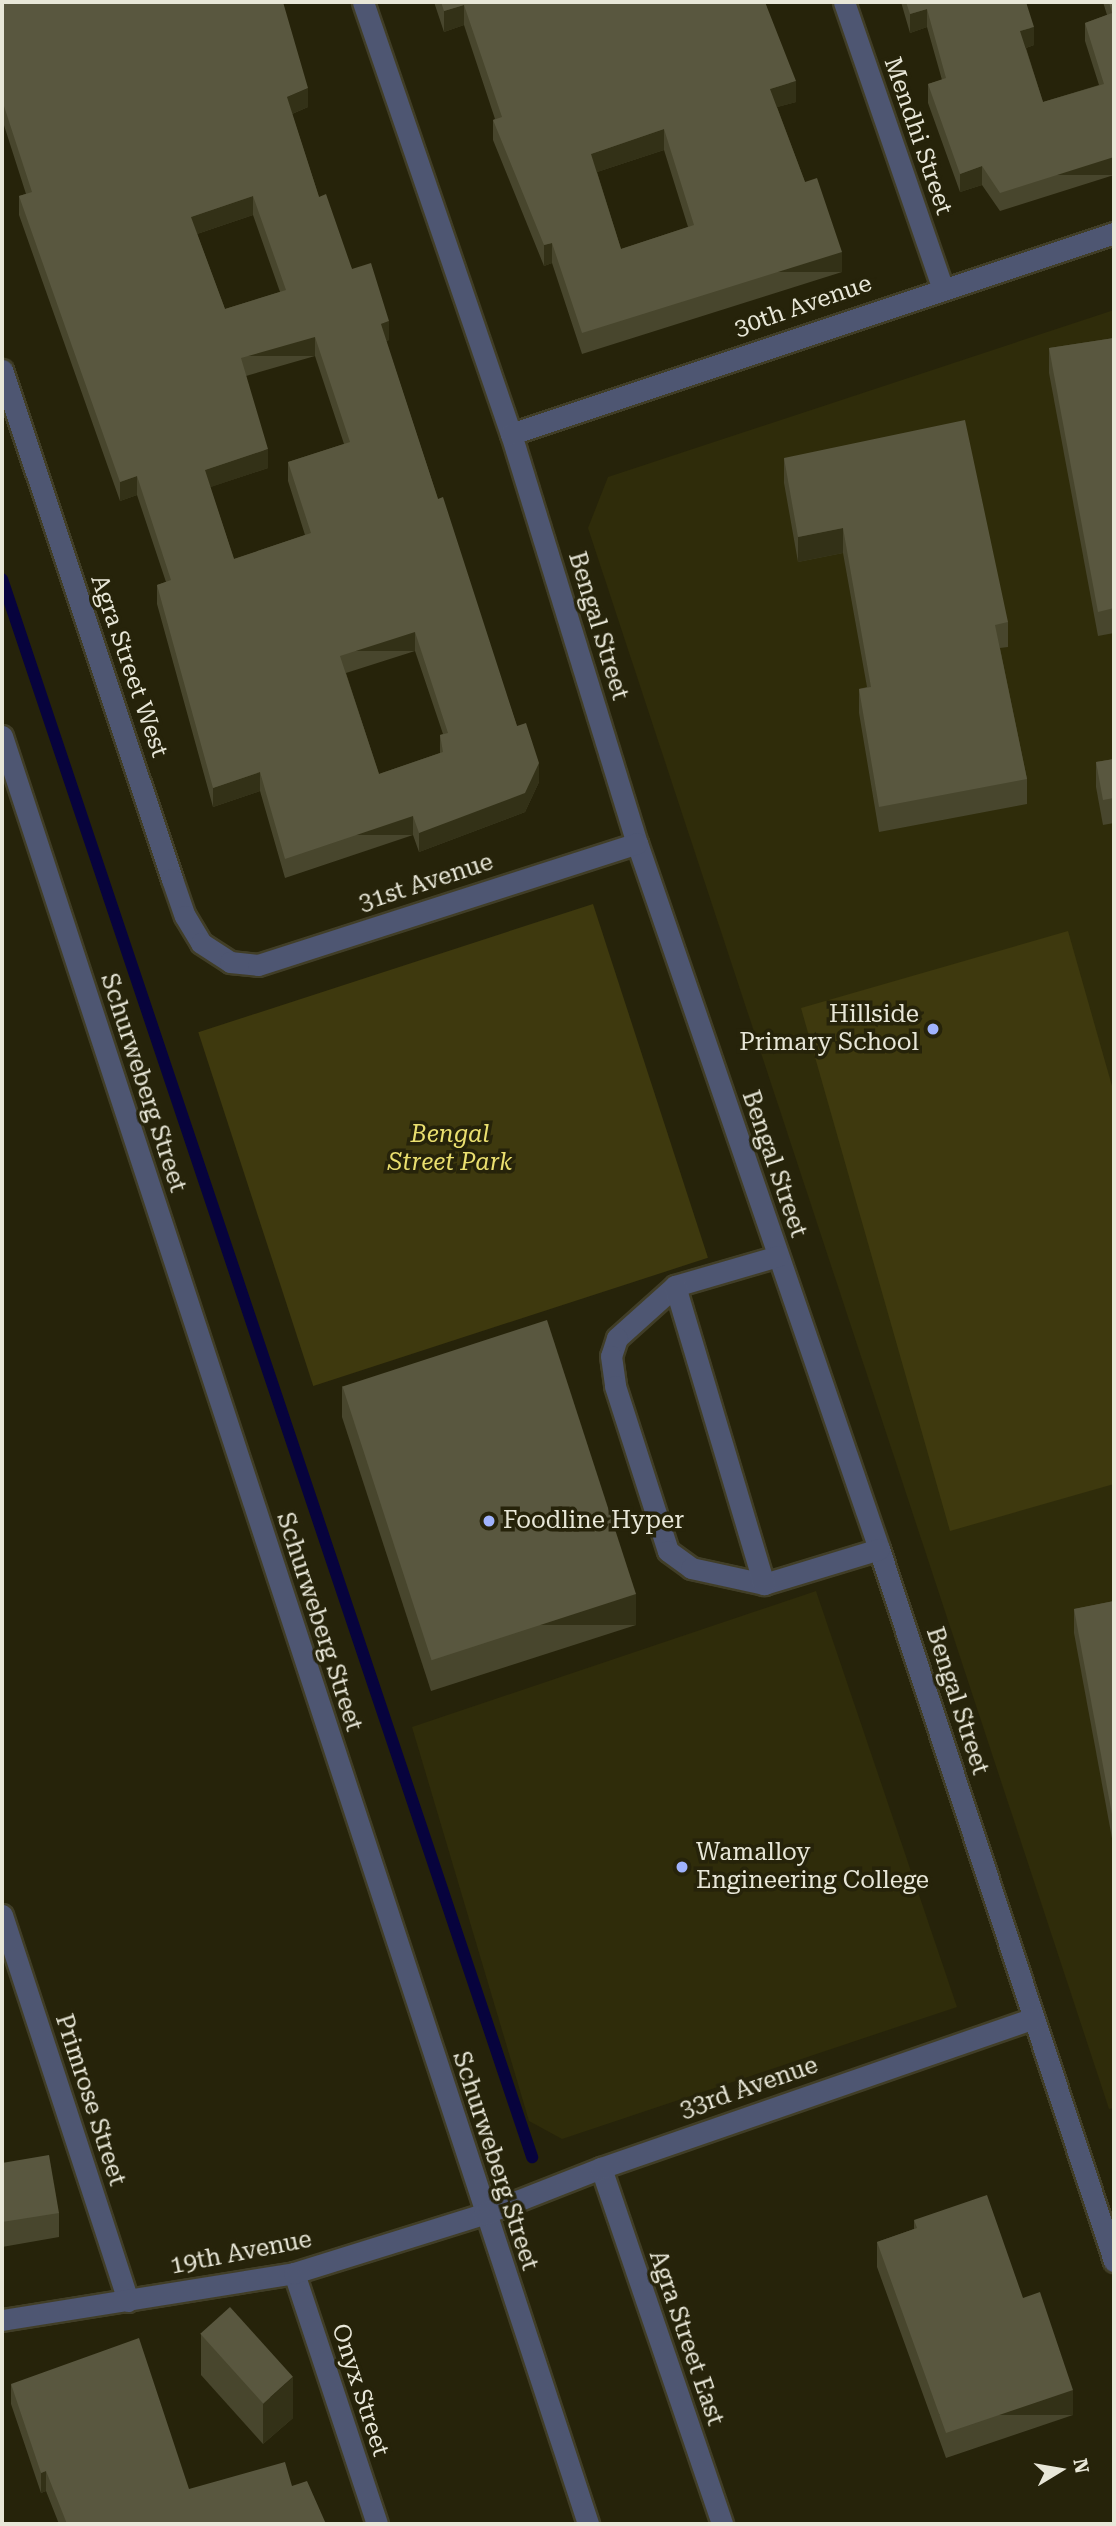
<!DOCTYPE html>
<style>
body{margin:0}
#map{position:relative;width:1116px;height:2526px;overflow:hidden;background:#26230a;font-family:"Roboto Serif",serif}
div>[style]{position:absolute}
[style*='--x']{left:calc(var(--x)*1px);top:calc(var(--y)*1px);width:calc(var(--w)*1px);rotate:calc(var(--a)*1deg)}
.built>*{inset:0;background:#2f2c0a}
.green>*{inset:0;background:#3e390e;transform-origin:0 0}
.stream>*{height:12px;margin:-6px;padding:0 6px;transform-origin:6px;border-radius:6px;background:#07033d}
.roads{filter:drop-shadow(2px 0 #413e27) drop-shadow(-2px 0 #413e27) drop-shadow(0 2px #413e27) drop-shadow(0 -2px #413e27)}
.minor>*{height:21px;margin:-10.5px;padding:0 10.5px;transform-origin:10.5px;border-radius:10.5px;background:#4e5672}
.wall>*{inset:0;background:#48462d}
.shaded-wall>*{inset:0;background:#333117;transform-origin:0 0}
.building>*{inset:0;background:#59573f;transform-origin:0 0}
.dots>*{width:19px;height:19px;translate:-50% -50%;box-sizing:border-box;border:4px solid #26230a;border-radius:50%}
span{translate:-50% -50%;white-space:nowrap;text-align:center;line-height:1.15;-webkit-text-stroke:7px #26230a;paint-order:stroke}
.street-label{font-size:24px;color:#e8e7d8}
.poi-label{font-size:24px;color:#e8e7d8}
.right{translate:-100% -50%;text-align:right}
.left{translate:0 -50%;text-align:left}
.park-label{font-size:24px;color:#eadf6f;font-style:italic}
.frame{position:absolute;inset:0;border:4px solid #e8e7d8;pointer-events:none}
.north{position:absolute;left:1025px;top:2435px;width:70px;height:70px;-webkit-text-stroke:5px #26230a;paint-order:stroke;rotate:79deg;font-size:19px;font-weight:700;line-height:28px;text-align:center;color:#e8e7d8}
.north::after{content:'';display:block;margin:auto;width:24px;height:32px;background:#e8e7d8;clip-path:polygon(50% 0,100% 100%,50% 72%,0 100%)}
</style>
<div id="map">
<div class="built">
<div style="clip-path:polygon(1114px 310px,1114px 2108px,1109px 2109px,588px 528px,608px 477px)"></div>
<div style="clip-path:polygon(816px 1591px,957px 2007px,562px 2139px,529px 2121px,412px 1727px)"></div>
</div>
<div class="green">
<div style="left:593px;top:904px;width:372px;height:415px;rotate:72deg"></div>
<div style="clip-path:polygon(1068px 931px,1114px 1093px,1114px 1484px,950px 1531px,801px 1008px)"></div>
</div>
<div class="stream">
<div style="--x:2;--y:579;--w:1665;--a:71.43"></div>
</div>
<div class="roads">
<div class="minor">
<div style="--x:363;--y:2;--w:457;--a:71.1"></div>
<div style="--x:511;--y:434;--w:428;--a:72.9"></div>
<div style="--x:637;--y:843;--w:746;--a:71.08"></div>
<div style="--x:879;--y:1549;--w:750;--a:71.73"></div>
<div style="--x:844;--y:2;--w:301;--a:71"></div>
<div style="--x:2;--y:370;--w:537;--a:71.53"></div>
<div style="--x:172;--y:879;--w:39;--a:71"></div>
<div style="--x:185;--y:916;--w:31;--a:59"></div>
<div style="--x:201;--y:943;--w:35;--a:33"></div>
<div style="--x:230;--y:962;--w:28;--a:6"></div>
<div style="--x:258;--y:965;--w:398;--a:-17.8"></div>
<div style="--x:511;--y:434;--w:636;--a:-18.43"></div>
<div style="--x:2;--y:736;--w:1882;--a:71.85"></div>
<div style="--x:778;--y:1256;--w:107;--a:163.8"></div>
<div style="--x:675;--y:1286;--w:78;--a:138.1"></div>
<div style="--x:617;--y:1338;--w:19;--a:108"></div>
<div style="--x:611;--y:1356;--w:30;--a:82"></div>
<div style="--x:615;--y:1386;--w:173;--a:72.2"></div>
<div style="--x:668;--y:1551;--w:29;--a:36"></div>
<div style="--x:691;--y:1568;--w:75;--a:12.4"></div>
<div style="--x:764;--y:1584;--w:120;--a:-16.9"></div>
<div style="--x:675;--y:1286;--w:311;--a:73.4"></div>
<div style="--x:2;--y:1915;--w:406;--a:71.9"></div>
<div style="--x:601;--y:2168;--w:376;--a:71.2"></div>
<div style="--x:294;--y:2273;--w:264;--a:71.7"></div>
<div style="--x:2;--y:2320;--w:296;--a:-9.1"></div>
<div style="--x:294;--y:2273;--w:199;--a:-17.3"></div>
<div style="--x:484;--y:2214;--w:126;--a:-21.5"></div>
<div style="--x:601;--y:2168;--w:457;--a:-19.1"></div>
</div>
</div>
<div class="wall">
<div style="clip-path:polygon(evenodd,2px 2px,308px 107px,292px 114px,319px 197px,352px 269px,389px 340px,386px 341px,438px 499px,517px 726px,539px 782px,525px 812px,419px 852px,413px 835px,285px 878px,260px 791px,213px 807px,157px 604px,157px 585px,166px 582px,137px 495px,120px 501px,19px 215px,19px 196px,26px 194px,2px 119px,2px 2px,253px 215px,280px 292px,225px 309px,197px 234px,253px 215px,2px 2px,315px 356px,344px 444px,288px 462px,288px 481px,305px 535px,234px 559px,210px 487px,268px 468px,246px 376px,315px 356px,2px 2px,415px 651px,443px 734px,440px 735px,440px 753px,379px 774px,346px 673px,415px 651px)"></div>
<div style="clip-path:polygon(evenodd,434px 2px,765px 2px,796px 102px,777px 107px,805px 182px,842px 272px,582px 354px,552px 263px,544px 266px,493px 140px,493px 120px,495px 119px,464px 25px,444px 32px,434px 2px,664px 150px,688px 227px,621px 249px,597px 172px,664px 150px)"></div>
<div style="clip-path:polygon(901px 2px,1026px 2px,1034px 45px,1026px 48px,1043px 102px,1099px 85px,1085px 41px,1085px 23px,1107px 15px,1103px 2px,1114px 2px,1114px 176px,1114px 175px,1000px 211px,982px 185px,960px 192px,928px 103px,928px 84px,942px 80px,927px 27px,910px 33px)"></div>
<div style="clip-path:polygon(1114px 338px,1114px 633px,1098px 636px,1049px 373px,1049px 348px)"></div>
<div style="clip-path:polygon(784px 458px,1008px 622px,1008px 647px,1000px 648px,1027px 779px,1027px 804px,879px 832px,859px 713px,859px 689px,867px 687px,843px 553px,798px 562px,784px 483px)"></div>
<div style="clip-path:polygon(1114px 689px,1114px 721px,1113px 714px,1113px 690px)"></div>
<div style="clip-path:polygon(1114px 759px,1114px 823px,1103px 825px,1096px 787px,1096px 762px)"></div>
<div style="clip-path:polygon(342px 1386px,636px 1625px,431px 1691px,342px 1417px)"></div>
<div style="clip-path:polygon(1114px 1601px,1114px 1849px,1074px 1633px,1074px 1609px)"></div>
<div style="clip-path:polygon(2px 2163px,59px 2213px,59px 2237px,2px 2247px)"></div>
<div style="clip-path:polygon(914px 2220px,1023px 2298px,1073px 2415px,946px 2458px,877px 2267px,877px 2242px,914px 2229px)"></div>
<div style="clip-path:polygon(201px 2334px,293px 2418px,263px 2444px,201px 2375px)"></div>
<div style="clip-path:polygon(11px 2384px,189px 2489px,292px 2486px,326px 2524px,59px 2524px,46px 2491px,41px 2493px,11px 2404px)"></div>
</div>
<div class="shaded-wall">
<div style="clip-path:polygon(464px 5px,464px 25px,444px 32px,444px 11px)"></div>
<div style="clip-path:polygon(927px 9px,927px 27px,910px 33px,910px 14px)"></div>
<div style="clip-path:polygon(1034px 27px,1034px 45px,1020px 50px,1020px 31px)"></div>
<div style="clip-path:polygon(796px 81px,796px 102px,770px 109px,770px 89px)"></div>
<div style="clip-path:polygon(308px 88px,308px 107px,287px 116px,287px 97px)"></div>
<div style="clip-path:polygon(664px 129px,664px 150px,591px 174px,591px 154px)"></div>
<div style="left:1114px;top:157px;width:18px;height:120px;rotate:90deg"></div>
<div style="clip-path:polygon(982px 166px,982px 185px,960px 192px,960px 174px)"></div>
<div style="clip-path:polygon(253px 196px,253px 215px,191px 236px,191px 217px)"></div>
<div style="clip-path:polygon(552px 243px,552px 263px,544px 266px,544px 245px)"></div>
<div style="left:842px;top:252px;width:20px;height:272px;rotate:90deg"></div>
<div style="clip-path:polygon(389px 321px,389px 340px,381px 343px,381px 324px)"></div>
<div style="left:315px;top:337px;width:19px;height:77px;rotate:90deg"></div>
<div style="clip-path:polygon(268px 449px,268px 468px,205px 489px,205px 470px)"></div>
<div style="clip-path:polygon(137px 476px,137px 495px,120px 501px,120px 482px)"></div>
<div style="clip-path:polygon(843px 528px,843px 553px,798px 562px,798px 537px)"></div>
<div style="left:415px;top:632px;width:19px;height:79px;rotate:90deg"></div>
<div style="clip-path:polygon(539px 763px,539px 782px,525px 812px,419px 852px,419px 833px)"></div>
<div style="clip-path:polygon(260px 772px,260px 791px,213px 807px,213px 788px)"></div>
<div style="left:413px;top:816px;width:19px;height:135px;rotate:90deg"></div>
<div style="left:636px;top:1594px;width:31px;height:215px;rotate:90deg"></div>
<div style="clip-path:polygon(293px 2377px,293px 2418px,263px 2444px,263px 2404px)"></div>
<div style="left:1073px;top:2390px;width:25px;height:134px;rotate:90deg"></div>
<div style="clip-path:polygon(46px 2471px,46px 2491px,41px 2493px,41px 2473px)"></div>
</div>
<div class="building">
<div style="clip-path:polygon(evenodd,2px 2px,283px 2px,308px 88px,287px 97px,319px 197px,326px 194px,352px 269px,371px 263px,389px 321px,381px 324px,438px 499px,443px 497px,517px 726px,526px 723px,539px 763px,525px 793px,419px 833px,413px 816px,285px 859px,260px 772px,213px 788px,157px 585px,171px 580px,137px 476px,120px 482px,19px 196px,32px 192px,2px 100px,2px 2px,253px 196px,286px 290px,225px 309px,191px 217px,253px 196px,2px 2px,315px 337px,350px 442px,288px 462px,311px 533px,234px 559px,205px 470px,268px 449px,241px 358px,315px 337px,2px 2px,415px 632px,448px 733px,440px 735px,443px 752px,379px 774px,340px 656px,415px 632px)"></div>
<div style="clip-path:polygon(evenodd,441px 2px,765px 2px,796px 81px,770px 89px,805px 182px,817px 178px,842px 252px,582px 333px,552px 243px,544px 245px,493px 120px,502px 117px,464px 5px,444px 11px,441px 2px,664px 129px,694px 225px,621px 249px,591px 154px,664px 129px)"></div>
<div style="clip-path:polygon(906px 2px,1026px 2px,1034px 27px,1020px 31px,1043px 102px,1104px 84px,1085px 23px,1112px 13px,1109px 2px,1114px 2px,1114px 158px,1114px 157px,1000px 193px,982px 166px,960px 174px,928px 84px,946px 78px,927px 9px,910px 14px)"></div>
<div style="clip-path:polygon(1114px 338px,1114px 608px,1098px 612px,1049px 348px)"></div>
<div style="clip-path:polygon(965px 420px,1008px 622px,995px 625px,1027px 779px,879px 807px,859px 689px,871px 687px,843px 528px,798px 537px,784px 458px)"></div>
<div style="clip-path:polygon(1114px 759px,1114px 798px,1103px 800px,1096px 762px)"></div>
<div style="left:547px;top:1320px;width:288px;height:215px;rotate:72deg"></div>
<div style="clip-path:polygon(1114px 1601px,1114px 1825px,1074px 1609px)"></div>
<div style="clip-path:polygon(49px 2155px,59px 2213px,2px 2222px,2px 2163px)"></div>
<div style="clip-path:polygon(987px 2195px,1023px 2298px,1040px 2292px,1073px 2390px,946px 2433px,877px 2242px,917px 2228px,914px 2220px)"></div>
<div style="left:230px;top:2307px;width:94px;height:40px;rotate:48deg"></div>
<div style="clip-path:polygon(139px 2338px,189px 2489px,285px 2462px,292px 2486px,307px 2481px,326px 2524px,67px 2524px,46px 2471px,41px 2473px,11px 2384px)"></div>
</div>
<div class="dots">
<div style="left:933px;top:1029px;background:#a0b3fd"></div>
<div style="left:489px;top:1521px;background:#a0b3fd"></div>
<div style="left:682px;top:1867px;background:#a0b3fd"></div>
</div>
<div class="street-label">
<span style="left:918px;top:136px;rotate:71deg">Mendhi Street</span>
<span style="left:803px;top:306px;rotate:-19deg">30th Avenue</span>
<span style="left:598px;top:626px;rotate:73deg">Bengal Street</span>
<span style="left:129px;top:666px;rotate:71deg">Agra Street West</span>
<span style="left:426px;top:883px;rotate:-18deg">31st Avenue</span>
<span style="left:143px;top:1083px;rotate:72deg">Schurweberg Street</span>
<span style="left:774px;top:1164px;rotate:71deg">Bengal Street</span>
<span style="left:319px;top:1622px;rotate:72deg">Schurweberg Street</span>
<span style="left:957px;top:1701px;rotate:72deg">Bengal Street</span>
<span style="left:749px;top:2088px;rotate:-19deg">33rd Avenue</span>
<span style="left:90px;top:2100px;rotate:72deg">Primrose Street</span>
<span style="left:495px;top:2161px;rotate:72deg">Schurweberg Street</span>
<span style="left:241px;top:2253px;rotate:-11deg">19th Avenue</span>
<span style="left:686px;top:2338px;rotate:71deg">Agra Street East</span>
<span style="left:360px;top:2390px;rotate:72deg">Onyx Street</span>
</div>
<div class="poi-label">
<span class="right" style="left:919px;top:1029px">Hillside<br>Primary School</span>
<span class="left" style="left:503px;top:1521px">Foodline Hyper</span>
<span class="left" style="left:696px;top:1867px">Wamalloy<br>Engineering College</span>
</div>
<div class="park-label">
<span style="left:450px;top:1149px">Bengal<br>Street Park</span>
</div>
<div class="frame"></div>
<div class="north">N</div>
</div>
